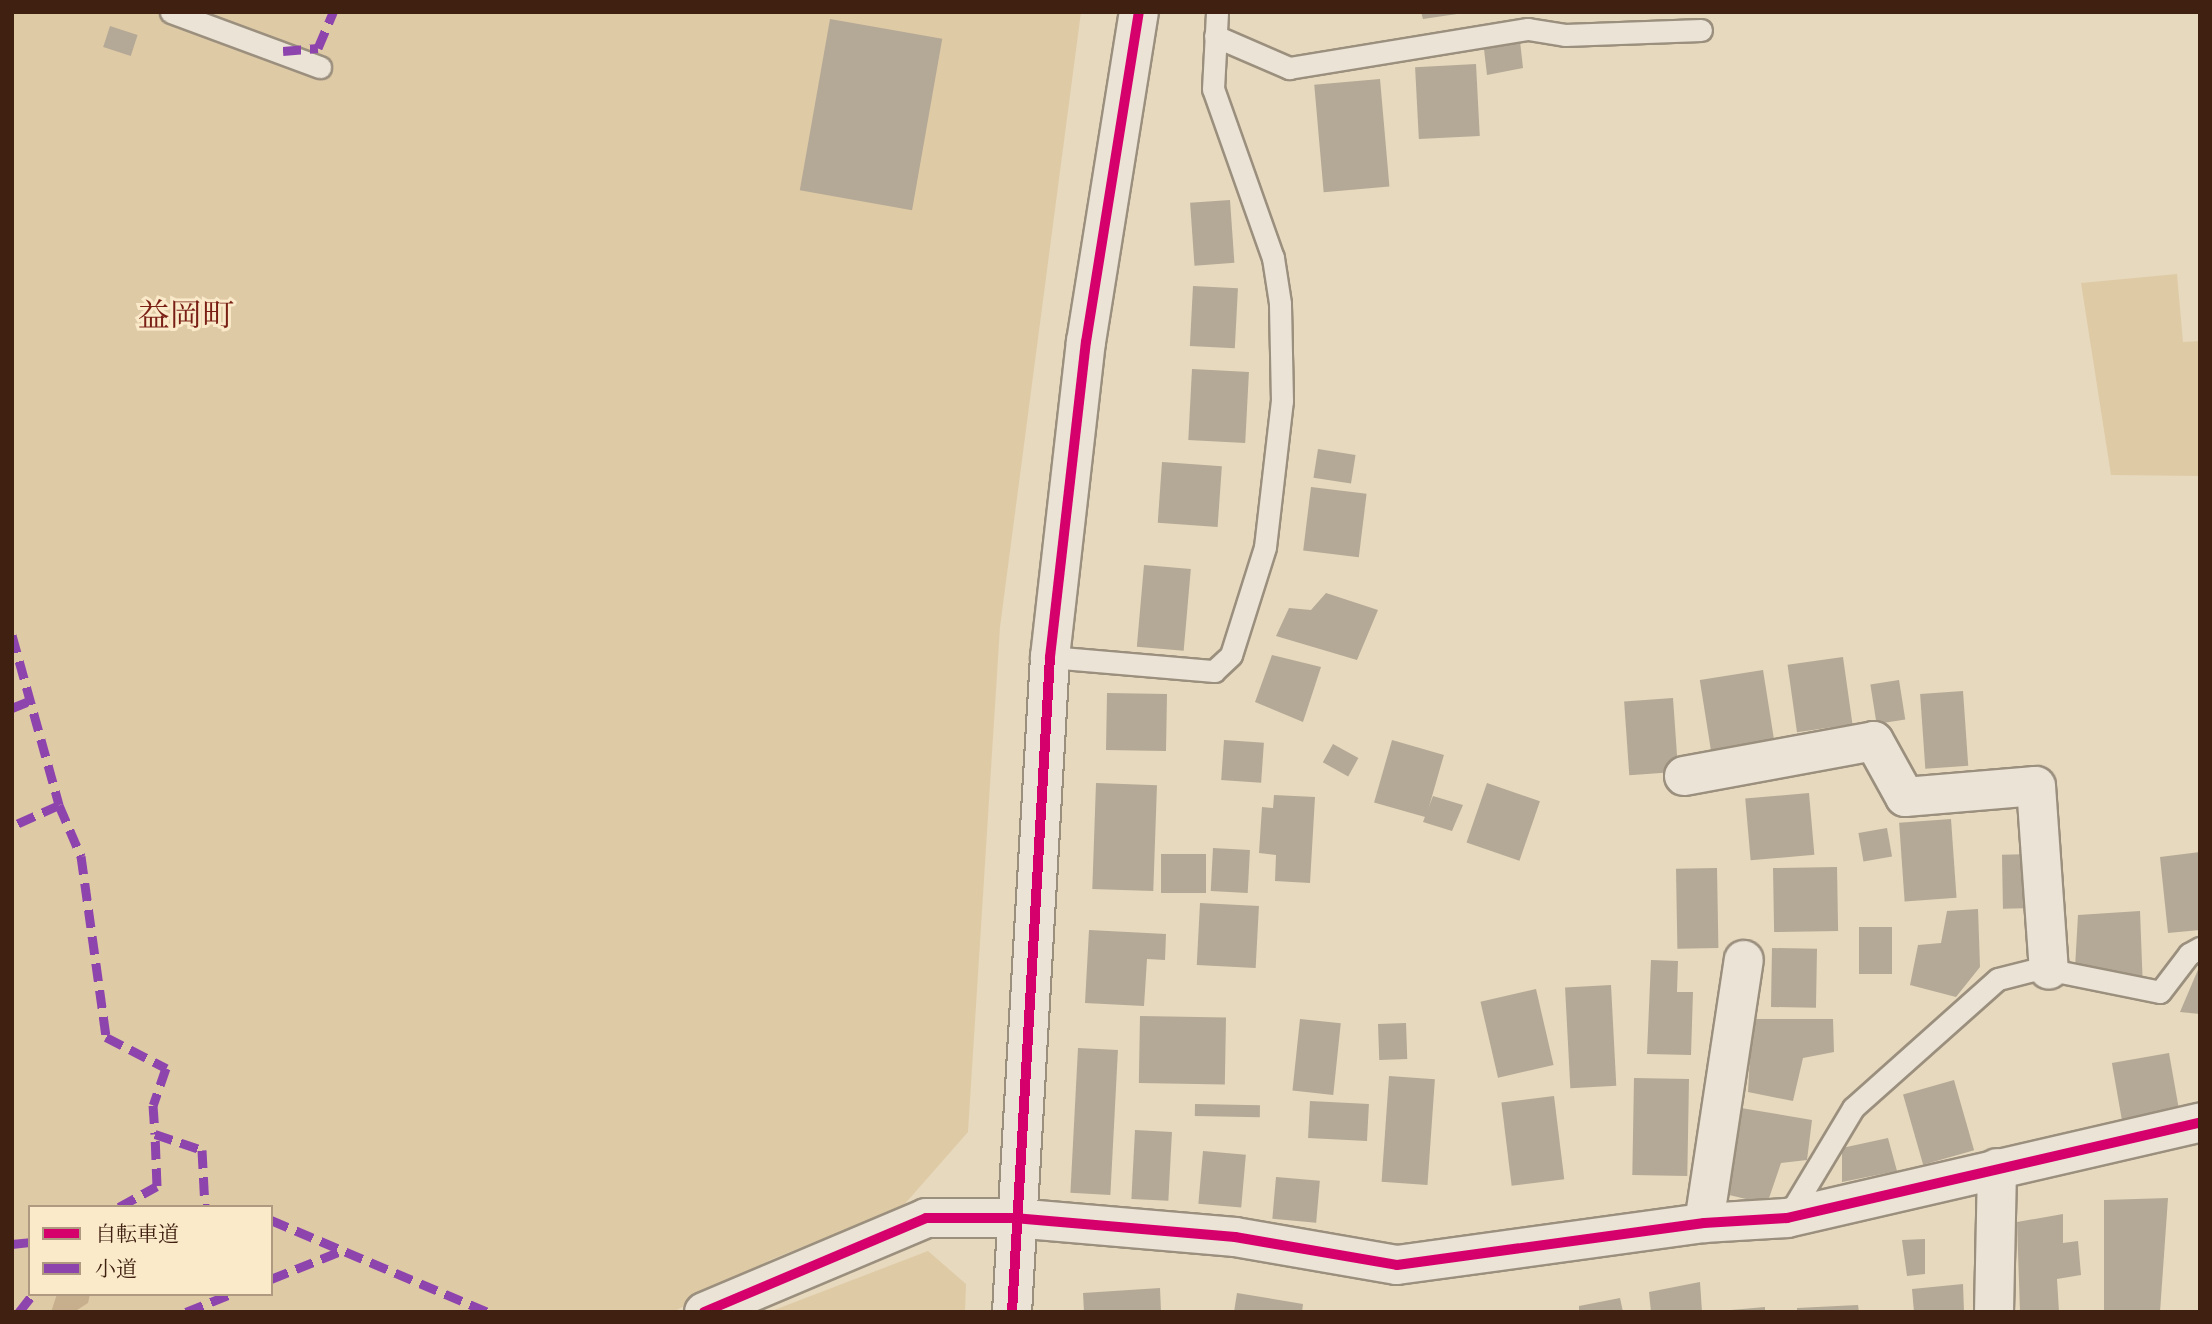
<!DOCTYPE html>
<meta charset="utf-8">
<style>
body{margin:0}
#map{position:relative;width:2212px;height:1324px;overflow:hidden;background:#e7d9be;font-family:"Sorts Mill Goudy","Noto Serif JP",serif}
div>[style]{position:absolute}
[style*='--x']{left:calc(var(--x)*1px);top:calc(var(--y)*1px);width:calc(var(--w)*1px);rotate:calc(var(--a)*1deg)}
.green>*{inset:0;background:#dfcaa6}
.water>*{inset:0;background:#c7af8d}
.building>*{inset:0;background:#b4a996;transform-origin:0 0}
.roads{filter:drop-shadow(2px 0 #9b8f7e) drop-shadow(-2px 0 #9b8f7e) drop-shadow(0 2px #9b8f7e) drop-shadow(0 -2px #9b8f7e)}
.service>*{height:21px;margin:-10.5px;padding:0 10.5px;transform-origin:10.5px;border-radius:10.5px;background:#eae3d6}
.minor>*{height:38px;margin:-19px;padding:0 19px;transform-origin:19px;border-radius:19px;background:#eae3d6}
.tertiary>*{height:38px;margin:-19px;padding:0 19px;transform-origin:19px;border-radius:19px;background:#eae3d6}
.quiet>*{height:9px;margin-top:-4.5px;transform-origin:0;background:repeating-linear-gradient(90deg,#8e44ad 0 18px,transparent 0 27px)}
.cycleway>*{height:10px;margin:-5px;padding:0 5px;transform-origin:5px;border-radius:5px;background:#d6006c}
span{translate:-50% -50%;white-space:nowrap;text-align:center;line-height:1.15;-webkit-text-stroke:6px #faeaca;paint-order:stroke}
.neighbourhood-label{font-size:32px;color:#7a1f14}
.frame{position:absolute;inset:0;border:14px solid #3f2011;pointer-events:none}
.legend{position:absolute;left:28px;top:1205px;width:245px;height:91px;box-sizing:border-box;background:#faeaca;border:2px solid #af9980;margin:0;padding:9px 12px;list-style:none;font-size:21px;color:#3f2011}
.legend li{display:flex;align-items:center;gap:14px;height:35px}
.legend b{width:35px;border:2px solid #af9980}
</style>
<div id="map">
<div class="green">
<div style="clip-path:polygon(evenodd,12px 12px,1081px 12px,1000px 627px,968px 1132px,903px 1206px,770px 1260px,673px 1312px,12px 1312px,12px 12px,30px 1207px,271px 1207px,271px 1294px,30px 1294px,30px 1207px)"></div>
<div style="clip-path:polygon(2177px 274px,2183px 342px,2200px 341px,2200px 476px,2111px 475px,2081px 283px)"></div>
<div style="clip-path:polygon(928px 1251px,966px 1284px,965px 1312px,769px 1312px)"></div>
</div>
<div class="water">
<div style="clip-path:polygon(57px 1294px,90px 1294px,88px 1303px,74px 1312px,51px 1312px)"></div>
</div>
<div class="building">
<div style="clip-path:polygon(1421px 12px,1457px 12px,1457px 14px,1423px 19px)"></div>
<div style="left:830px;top:19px;width:114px;height:174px;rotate:10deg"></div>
<div style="left:110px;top:26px;width:29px;height:22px;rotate:18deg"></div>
<div style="clip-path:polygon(1520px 41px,1523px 68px,1487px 75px,1484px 49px)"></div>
<div style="left:1476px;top:64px;width:72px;height:61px;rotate:87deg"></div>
<div style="left:1380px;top:79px;width:108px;height:66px;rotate:85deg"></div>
<div style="left:1230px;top:200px;width:63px;height:40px;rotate:86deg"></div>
<div style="left:1193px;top:286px;width:45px;height:60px;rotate:3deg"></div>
<div style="left:1192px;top:369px;width:57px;height:71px;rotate:3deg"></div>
<div style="left:1318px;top:449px;width:38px;height:29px;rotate:9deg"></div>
<div style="left:1162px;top:462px;width:60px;height:61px;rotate:4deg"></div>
<div style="left:1311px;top:487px;width:56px;height:64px;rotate:7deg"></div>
<div style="left:1144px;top:565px;width:47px;height:82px;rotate:5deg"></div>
<div style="clip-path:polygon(1326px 593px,1378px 610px,1357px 660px,1276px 636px,1289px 608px,1311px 610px)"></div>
<div style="clip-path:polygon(1272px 655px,1321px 667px,1303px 722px,1255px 702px)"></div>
<div style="left:1843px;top:657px;width:68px;height:56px;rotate:82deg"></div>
<div style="left:1763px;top:670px;width:77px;height:64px;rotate:81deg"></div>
<div style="left:1899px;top:680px;width:40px;height:29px;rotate:81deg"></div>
<div style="left:1963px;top:691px;width:75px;height:43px;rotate:86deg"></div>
<div style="left:1107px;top:693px;width:60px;height:57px;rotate:1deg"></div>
<div style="left:1673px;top:698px;width:74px;height:49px;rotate:86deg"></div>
<div style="left:1224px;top:740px;width:40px;height:40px;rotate:4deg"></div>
<div style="left:1392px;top:740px;width:54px;height:65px;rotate:16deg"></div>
<div style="left:1333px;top:744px;width:29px;height:21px;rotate:29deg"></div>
<div style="left:1096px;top:783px;width:61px;height:106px;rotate:2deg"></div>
<div style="left:1487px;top:783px;width:56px;height:63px;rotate:19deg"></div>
<div style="left:1809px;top:793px;width:62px;height:64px;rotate:85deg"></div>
<div style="clip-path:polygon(1274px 795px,1315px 797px,1310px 883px,1275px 881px,1276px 855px,1259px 853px,1262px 807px,1273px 808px)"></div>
<div style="clip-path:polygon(1433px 796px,1463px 805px,1452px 831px,1423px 822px)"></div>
<div style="left:1951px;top:819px;width:79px;height:52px;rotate:86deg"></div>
<div style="left:1887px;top:828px;width:29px;height:29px;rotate:80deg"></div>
<div style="left:1213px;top:848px;width:37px;height:43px;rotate:3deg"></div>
<div style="clip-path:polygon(2200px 852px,2200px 930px,2168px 933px,2160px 857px)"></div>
<div style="left:1206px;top:854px;width:39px;height:45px;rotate:90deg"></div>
<div style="left:2040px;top:854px;width:54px;height:38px;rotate:89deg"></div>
<div style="left:1837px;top:867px;width:64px;height:64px;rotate:89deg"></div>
<div style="left:1717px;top:868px;width:80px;height:41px;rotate:89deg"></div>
<div style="left:1200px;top:903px;width:59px;height:62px;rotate:3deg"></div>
<div style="clip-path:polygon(1978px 909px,1980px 967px,1956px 997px,1910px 985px,1918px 945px,1941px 943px,1947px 911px)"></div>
<div style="clip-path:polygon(2140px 911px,2143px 990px,2074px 986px,2078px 915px)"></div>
<div style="left:1859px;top:927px;width:33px;height:47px"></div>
<div style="clip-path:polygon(1089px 930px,1166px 934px,1165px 960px,1147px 959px,1144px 1006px,1085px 1003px)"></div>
<div style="left:1772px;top:948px;width:45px;height:59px;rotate:1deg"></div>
<div style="clip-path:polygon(1651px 960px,1678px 961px,1677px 992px,1693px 992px,1691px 1055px,1647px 1054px)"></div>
<div style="clip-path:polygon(2200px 965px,2200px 1014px,2180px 1012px)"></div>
<div style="left:1611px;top:985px;width:101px;height:46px;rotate:87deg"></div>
<div style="left:1536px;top:989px;width:78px;height:57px;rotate:77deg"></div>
<div style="left:1140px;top:1016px;width:86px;height:67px;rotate:1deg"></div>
<div style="left:1300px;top:1019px;width:41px;height:72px;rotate:6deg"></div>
<div style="clip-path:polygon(1752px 1019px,1833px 1019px,1834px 1052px,1803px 1058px,1793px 1101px,1748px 1092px)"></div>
<div style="left:1406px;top:1023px;width:36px;height:28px;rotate:88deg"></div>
<div style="left:1078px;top:1048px;width:40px;height:145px;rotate:3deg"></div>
<div style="left:2169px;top:1053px;width:61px;height:58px;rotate:80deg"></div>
<div style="left:1389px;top:1076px;width:46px;height:106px;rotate:4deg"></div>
<div style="left:1634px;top:1078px;width:55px;height:97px;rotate:1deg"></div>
<div style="left:1954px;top:1080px;width:73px;height:53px;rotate:74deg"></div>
<div style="left:1554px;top:1096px;width:84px;height:53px;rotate:83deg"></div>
<div style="left:1310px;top:1101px;width:59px;height:37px;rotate:3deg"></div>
<div style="left:1195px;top:1104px;width:65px;height:12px;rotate:1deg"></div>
<div style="clip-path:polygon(1741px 1108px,1812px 1120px,1807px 1160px,1781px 1163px,1767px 1204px,1725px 1194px)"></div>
<div style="left:1135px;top:1130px;width:37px;height:69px;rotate:3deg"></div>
<div style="clip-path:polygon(1888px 1138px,1897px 1171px,1842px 1182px,1842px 1148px)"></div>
<div style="left:1203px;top:1151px;width:43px;height:53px;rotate:5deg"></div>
<div style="left:1276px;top:1177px;width:44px;height:42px;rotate:5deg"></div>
<div style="clip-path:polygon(2168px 1198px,2160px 1312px,2104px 1312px,2104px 1200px)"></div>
<div style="clip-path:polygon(2063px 1214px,2063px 1243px,2078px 1241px,2081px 1275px,2057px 1279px,2059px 1312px,2020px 1312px,2017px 1222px)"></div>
<div style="clip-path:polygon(1925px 1239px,1925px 1274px,1907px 1276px,1902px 1240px)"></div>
<div style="clip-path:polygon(1700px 1282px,1702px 1312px,1651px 1312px,1649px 1292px)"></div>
<div style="clip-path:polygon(1963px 1284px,1964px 1312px,1914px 1312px,1912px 1289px)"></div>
<div style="clip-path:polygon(1160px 1288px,1161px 1312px,1084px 1312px,1083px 1293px)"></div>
<div style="clip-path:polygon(1237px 1293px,1303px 1304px,1302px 1312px,1234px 1312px)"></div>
<div style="clip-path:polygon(1620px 1298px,1623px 1312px,1579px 1312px,1579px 1306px)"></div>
<div style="clip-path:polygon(1858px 1305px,1859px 1312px,1797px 1312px,1797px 1308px)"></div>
<div style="clip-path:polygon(1765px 1307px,1765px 1312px,1731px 1312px,1731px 1310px)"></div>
</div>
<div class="roads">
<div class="service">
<div style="--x:171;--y:12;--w:159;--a:20.3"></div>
<div style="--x:1215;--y:36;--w:81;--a:23.4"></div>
<div style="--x:1289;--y:68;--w:242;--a:-9.3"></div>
<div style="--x:1528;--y:29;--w:37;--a:9"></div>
<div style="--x:1565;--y:35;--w:136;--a:-2.1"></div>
<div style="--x:1050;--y:657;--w:165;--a:4.9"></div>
<div style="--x:1214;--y:671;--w:23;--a:-43"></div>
<div style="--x:1231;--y:655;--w:113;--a:-72.5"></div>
<div style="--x:1265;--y:547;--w:147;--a:-83.4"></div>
<div style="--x:1282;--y:401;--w:98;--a:-91.2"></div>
<div style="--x:1280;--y:303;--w:46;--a:-98.8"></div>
<div style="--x:1273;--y:258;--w:179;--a:-109.5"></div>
<div style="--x:1213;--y:89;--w:77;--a:-87"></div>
<div style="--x:1787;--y:1218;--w:128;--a:-59"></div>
<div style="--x:1853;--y:1108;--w:194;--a:-41.7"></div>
<div style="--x:1998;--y:979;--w:44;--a:-14.3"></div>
<div style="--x:2041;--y:968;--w:121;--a:11.4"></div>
<div style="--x:2160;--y:992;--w:48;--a:-52.7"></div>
<div style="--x:2189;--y:954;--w:13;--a:-29"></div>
</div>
<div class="minor">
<div style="--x:1684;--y:776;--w:193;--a:-10.4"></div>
<div style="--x:1874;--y:741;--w:64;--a:61"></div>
<div style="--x:1905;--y:797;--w:131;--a:-4.8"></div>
<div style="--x:2036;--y:786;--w:184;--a:86"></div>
<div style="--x:1704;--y:1223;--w:266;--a:-81.4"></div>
<div style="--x:704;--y:1312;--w:241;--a:-22.9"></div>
<div style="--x:926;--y:1218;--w:88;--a:0"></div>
<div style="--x:1014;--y:1218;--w:222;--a:4.9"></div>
<div style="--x:1235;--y:1237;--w:164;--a:9.8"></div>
<div style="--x:1397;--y:1265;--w:310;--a:-7.8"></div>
<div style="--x:1704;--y:1223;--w:83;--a:-3.4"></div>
<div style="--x:1787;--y:1218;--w:424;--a:-13"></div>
<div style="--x:1994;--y:1312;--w:144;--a:-88.8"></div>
</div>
<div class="tertiary">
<div style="--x:1012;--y:1312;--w:656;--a:-86.68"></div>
<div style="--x:1050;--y:657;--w:317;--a:-83.5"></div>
<div style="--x:1086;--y:342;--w:334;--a:-80.9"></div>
</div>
</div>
<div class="quiet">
<div style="--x:283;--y:51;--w:35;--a:-5"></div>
<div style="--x:318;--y:48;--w:39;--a:-67"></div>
<div style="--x:12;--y:635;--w:176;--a:74.5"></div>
<div style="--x:59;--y:805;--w:51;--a:155.9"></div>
<div style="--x:12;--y:708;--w:16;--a:-22"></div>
<div style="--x:59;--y:805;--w:56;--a:66.7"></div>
<div style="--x:81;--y:856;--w:183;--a:82.1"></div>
<div style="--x:106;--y:1037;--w:68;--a:27.3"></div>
<div style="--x:166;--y:1068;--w:39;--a:109"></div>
<div style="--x:153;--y:1105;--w:29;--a:86"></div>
<div style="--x:155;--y:1134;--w:50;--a:18.8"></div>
<div style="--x:202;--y:1150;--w:57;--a:87"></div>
<div style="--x:119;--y:1207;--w:43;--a:-28.9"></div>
<div style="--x:157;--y:1186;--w:52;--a:-92.2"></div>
<div style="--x:271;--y:1220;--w:236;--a:23"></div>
<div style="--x:12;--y:1244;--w:18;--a:-6"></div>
<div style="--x:271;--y:1279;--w:75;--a:-21.8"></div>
<div style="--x:19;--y:1312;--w:23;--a:-52"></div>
<div style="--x:186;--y:1312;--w:48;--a:-21.8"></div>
</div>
<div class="cycleway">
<div style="--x:704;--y:1312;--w:241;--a:-22.9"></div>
<div style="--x:926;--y:1218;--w:88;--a:0"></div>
<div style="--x:1014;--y:1218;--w:222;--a:4.9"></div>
<div style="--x:1235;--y:1237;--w:164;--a:9.8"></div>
<div style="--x:1397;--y:1265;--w:310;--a:-7.8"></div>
<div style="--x:1704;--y:1223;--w:83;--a:-3.4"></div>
<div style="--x:1787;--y:1218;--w:424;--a:-13"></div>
<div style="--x:1012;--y:1312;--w:656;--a:-86.68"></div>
<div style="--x:1050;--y:657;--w:317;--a:-83.5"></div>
<div style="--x:1086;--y:342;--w:334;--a:-80.9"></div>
</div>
<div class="neighbourhood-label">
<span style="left:186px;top:318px">益岡町</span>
</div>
<div class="frame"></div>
<ul class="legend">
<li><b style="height:9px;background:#d6006c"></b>自転車道</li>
<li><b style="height:9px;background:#8e44ad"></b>小道</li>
</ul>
</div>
